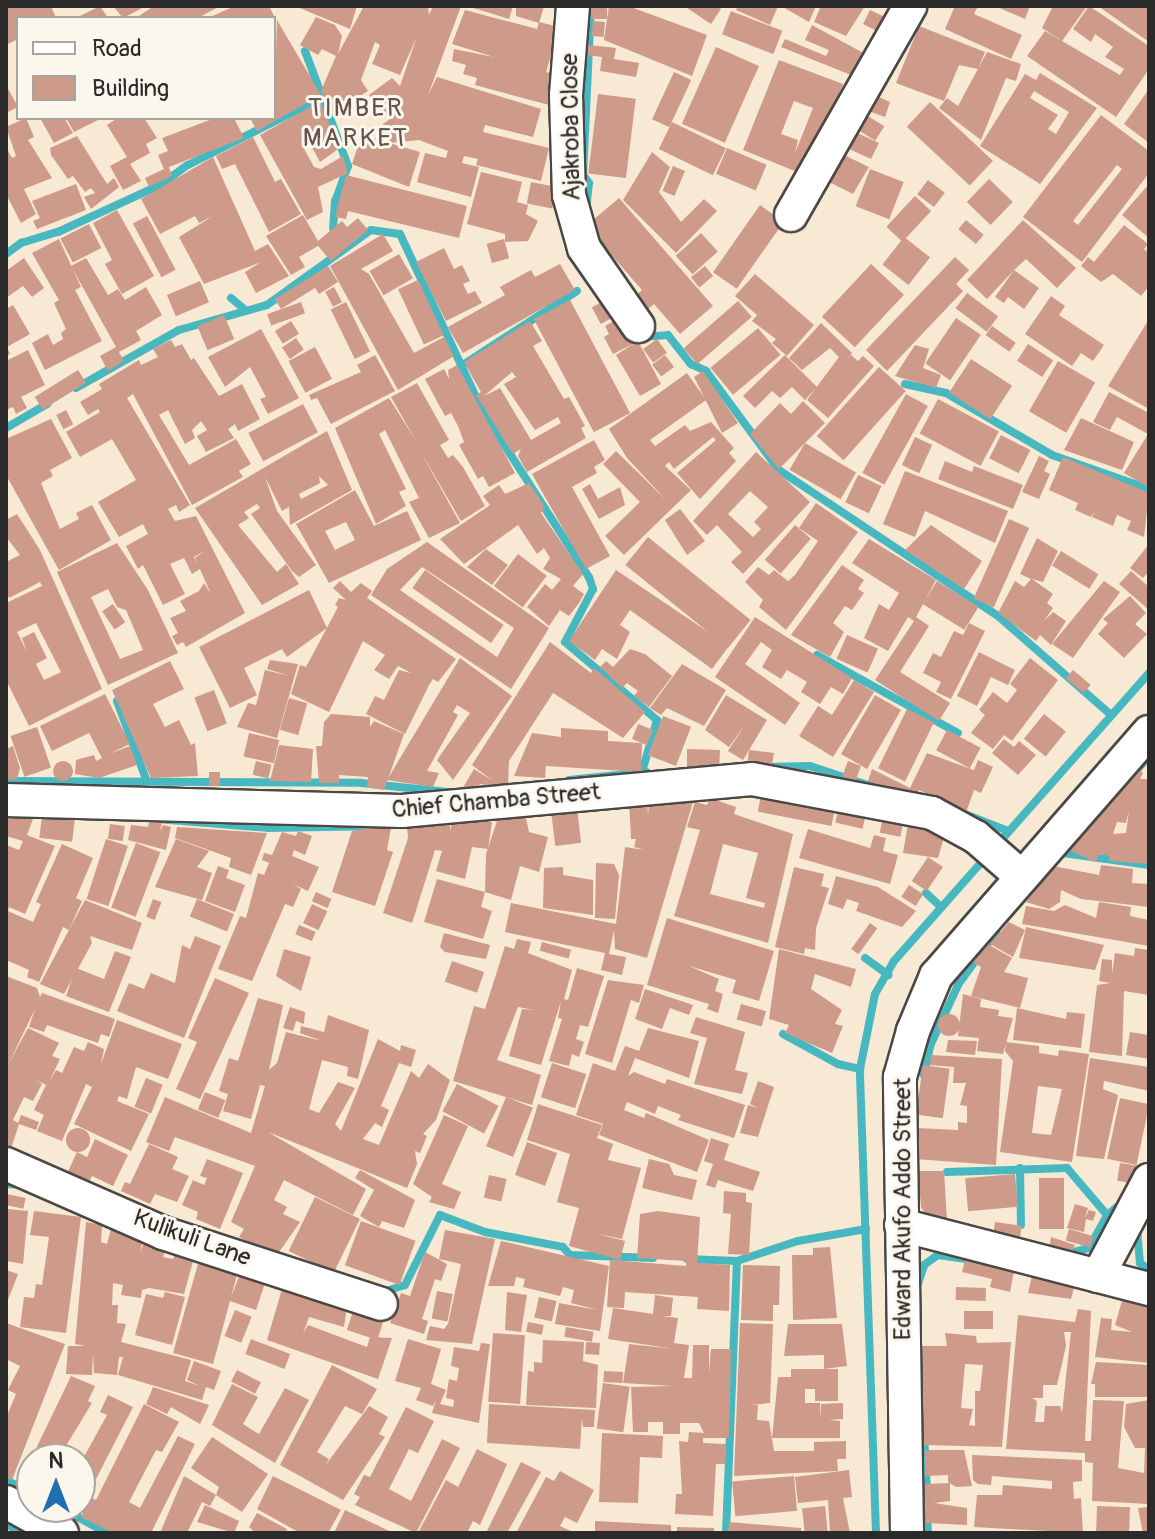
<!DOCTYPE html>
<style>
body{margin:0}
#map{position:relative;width:1155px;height:1539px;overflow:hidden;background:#f7e9d3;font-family:Pangolin,sans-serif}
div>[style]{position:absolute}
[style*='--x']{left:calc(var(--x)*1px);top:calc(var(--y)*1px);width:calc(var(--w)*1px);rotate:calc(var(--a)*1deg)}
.stream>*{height:8px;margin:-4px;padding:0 4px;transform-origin:4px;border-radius:4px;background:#48b8c0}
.building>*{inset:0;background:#ce9a8a;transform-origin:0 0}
.round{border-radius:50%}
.roads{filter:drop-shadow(2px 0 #4a4844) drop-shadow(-2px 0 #4a4844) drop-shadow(0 2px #4a4844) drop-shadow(0 -2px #4a4844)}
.minor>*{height:32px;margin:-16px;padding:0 16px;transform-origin:16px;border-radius:16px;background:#fff}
span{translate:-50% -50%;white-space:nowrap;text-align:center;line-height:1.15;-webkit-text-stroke:6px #fbf7ec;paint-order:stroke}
.street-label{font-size:24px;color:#2b2b2b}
.neighbourhood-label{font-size:26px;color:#64524c;letter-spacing:2px}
.frame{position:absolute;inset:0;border:8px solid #2b2b2b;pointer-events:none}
.legend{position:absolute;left:16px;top:16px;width:260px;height:104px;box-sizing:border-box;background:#fbf7ec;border:2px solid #a8a59f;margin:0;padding:10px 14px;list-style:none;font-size:24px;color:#2b2b2b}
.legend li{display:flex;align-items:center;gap:16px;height:40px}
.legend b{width:40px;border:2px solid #a8a59f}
.north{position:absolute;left:16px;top:1443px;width:80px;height:80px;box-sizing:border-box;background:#fbf7ec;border:2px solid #a8a59f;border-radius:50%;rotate:0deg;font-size:22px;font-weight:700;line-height:32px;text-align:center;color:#2b2b2b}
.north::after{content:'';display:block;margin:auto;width:28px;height:36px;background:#1f6fb2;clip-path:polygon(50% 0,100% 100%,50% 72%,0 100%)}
</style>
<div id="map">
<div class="stream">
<div style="--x:305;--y:51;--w:123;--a:69.5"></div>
<div style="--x:348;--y:166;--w:37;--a:110"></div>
<div style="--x:335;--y:201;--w:27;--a:94"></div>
<div style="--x:586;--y:211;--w:28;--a:-84"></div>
<div style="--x:589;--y:183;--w:10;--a:-127"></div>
<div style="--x:583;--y:175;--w:169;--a:-87.3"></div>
<div style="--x:6;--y:254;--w:19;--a:-36"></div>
<div style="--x:21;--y:243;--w:39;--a:-17"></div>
<div style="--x:58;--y:232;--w:112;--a:-24.7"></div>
<div style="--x:160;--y:185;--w:34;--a:-36"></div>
<div style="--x:188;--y:165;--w:147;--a:-26.7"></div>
<div style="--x:231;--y:298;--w:16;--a:40"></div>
<div style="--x:641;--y:337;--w:27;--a:-4"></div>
<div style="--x:668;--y:335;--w:37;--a:52"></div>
<div style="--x:691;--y:364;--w:17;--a:25"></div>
<div style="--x:706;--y:371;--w:123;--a:53.6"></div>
<div style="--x:779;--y:470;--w:263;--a:33.7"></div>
<div style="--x:998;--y:616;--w:150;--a:41.2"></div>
<div style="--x:461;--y:366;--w:138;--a:-32.9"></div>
<div style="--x:905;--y:384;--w:42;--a:12.4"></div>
<div style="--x:946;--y:393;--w:123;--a:30.3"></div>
<div style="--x:1052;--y:455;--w:103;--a:19.3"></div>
<div style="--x:76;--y:388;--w:118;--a:-29.4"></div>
<div style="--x:179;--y:330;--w:91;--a:-15.9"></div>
<div style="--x:267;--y:305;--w:128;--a:-35.8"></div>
<div style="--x:371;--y:230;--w:29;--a:8"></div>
<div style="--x:400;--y:234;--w:194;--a:65"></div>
<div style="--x:482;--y:410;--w:198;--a:57.4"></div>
<div style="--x:589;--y:577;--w:13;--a:72"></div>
<div style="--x:593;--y:589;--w:60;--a:117.8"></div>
<div style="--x:565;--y:642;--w:121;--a:40.3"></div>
<div style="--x:657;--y:720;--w:54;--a:106.1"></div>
<div style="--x:6;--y:428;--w:48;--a:-30.3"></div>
<div style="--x:817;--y:655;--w:161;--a:29"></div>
<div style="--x:117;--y:701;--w:83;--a:69.6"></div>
<div style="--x:764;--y:767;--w:46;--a:-1.2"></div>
<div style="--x:810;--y:766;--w:64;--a:18.2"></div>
<div style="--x:1136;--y:771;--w:20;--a:-49"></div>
<div style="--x:569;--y:780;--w:78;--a:-5.9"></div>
<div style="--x:6;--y:781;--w:355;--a:0.3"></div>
<div style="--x:361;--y:783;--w:87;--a:5.9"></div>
<div style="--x:957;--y:811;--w:55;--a:21.4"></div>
<div style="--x:145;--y:818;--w:123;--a:4.6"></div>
<div style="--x:268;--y:828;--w:114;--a:-1"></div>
<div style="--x:996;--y:846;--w:231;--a:-48.5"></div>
<div style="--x:1063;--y:853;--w:87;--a:7.9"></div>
<div style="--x:926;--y:893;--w:21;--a:43"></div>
<div style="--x:865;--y:958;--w:29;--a:36"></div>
<div style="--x:783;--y:1034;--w:63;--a:28.6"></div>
<div style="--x:838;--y:1064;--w:23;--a:13"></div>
<div style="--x:924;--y:1075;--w:30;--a:-78"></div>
<div style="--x:930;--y:1046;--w:67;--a:-65.3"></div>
<div style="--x:958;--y:985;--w:65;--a:-54.4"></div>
<div style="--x:1020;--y:1168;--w:57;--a:89"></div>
<div style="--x:947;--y:1172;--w:120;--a:-1.9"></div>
<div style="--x:1067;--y:1168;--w:62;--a:49.6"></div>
<div style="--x:6;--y:1184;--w:19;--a:3"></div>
<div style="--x:1137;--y:1229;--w:34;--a:85"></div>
<div style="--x:1140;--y:1263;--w:11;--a:38"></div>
<div style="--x:1066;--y:1254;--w:24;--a:-15"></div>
<div style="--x:1089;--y:1248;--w:38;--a:-61"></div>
<div style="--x:1107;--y:1215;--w:21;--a:-39"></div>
<div style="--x:687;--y:1259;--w:50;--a:2.3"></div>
<div style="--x:737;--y:1261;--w:64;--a:-18.2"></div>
<div style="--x:798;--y:1241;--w:69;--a:-10"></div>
<div style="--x:918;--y:1284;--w:20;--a:-72"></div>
<div style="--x:924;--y:1265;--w:17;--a:-36"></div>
<div style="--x:938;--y:1255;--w:36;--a:8"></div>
<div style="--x:380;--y:1293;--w:26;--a:-18"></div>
<div style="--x:405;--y:1285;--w:78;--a:-63.4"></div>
<div style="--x:440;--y:1215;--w:48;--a:20.7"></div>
<div style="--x:485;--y:1232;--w:79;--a:10.9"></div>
<div style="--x:563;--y:1247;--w:11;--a:49"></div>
<div style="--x:570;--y:1255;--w:83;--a:2.1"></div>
<div style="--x:920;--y:1358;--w:50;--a:86.6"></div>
<div style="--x:924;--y:1434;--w:58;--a:87"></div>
<div style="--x:6;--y:1480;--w:29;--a:27"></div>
<div style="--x:59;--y:1507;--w:55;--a:28.4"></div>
<div style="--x:927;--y:1514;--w:19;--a:87"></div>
<div style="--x:6;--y:1524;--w:18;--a:29"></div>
<div style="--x:726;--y:1533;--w:272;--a:-87.7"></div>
<div style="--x:876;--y:1533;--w:464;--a:-92"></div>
<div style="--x:860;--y:1069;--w:76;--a:-78.7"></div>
<div style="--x:875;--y:994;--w:38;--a:-60"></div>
<div style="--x:894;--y:961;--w:140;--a:-48.5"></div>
</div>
<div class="building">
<div style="clip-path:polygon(6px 6px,51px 6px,56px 18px,18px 18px,18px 39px,6px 45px)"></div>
<div style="clip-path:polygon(100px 6px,108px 18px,76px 18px)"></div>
<div style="clip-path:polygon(113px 6px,146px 6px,123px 18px)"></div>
<div style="clip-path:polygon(154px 6px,220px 6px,198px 18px,136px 18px)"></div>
<div style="clip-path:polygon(235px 6px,269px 6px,275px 18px,208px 18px)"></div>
<div style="clip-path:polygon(295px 6px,357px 6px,350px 29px)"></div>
<div style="clip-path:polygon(364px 6px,428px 6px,429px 15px,433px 6px,461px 6px,428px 95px,437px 77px,541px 109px,533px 137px,485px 125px,483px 132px,549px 148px,541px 181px,476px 165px,478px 159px,464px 156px,462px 163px,479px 167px,471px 197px,417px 182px,425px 153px,446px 158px,448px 151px,419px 140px,389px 143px,383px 124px,390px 119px,369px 95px,392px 78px,400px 86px,417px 36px,400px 75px,372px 64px,380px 45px,375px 42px,361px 80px,368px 91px,333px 113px,321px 91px,336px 56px,322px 49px,318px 55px,300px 45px,316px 17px,335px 25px,342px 36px,338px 54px)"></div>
<div style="clip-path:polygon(467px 6px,513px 6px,509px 19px)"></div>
<div style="clip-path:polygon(516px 6px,544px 6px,539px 23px,516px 16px)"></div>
<div style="left:591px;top:6px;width:16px;height:13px"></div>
<div style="clip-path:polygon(609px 6px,628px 6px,707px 35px,692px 76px,604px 40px)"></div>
<div style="clip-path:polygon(684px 6px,717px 6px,721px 9px,711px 24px)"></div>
<div style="clip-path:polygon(738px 6px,778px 6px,770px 25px,736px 10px)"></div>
<div style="clip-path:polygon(781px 6px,816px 6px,809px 22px)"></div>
<div style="clip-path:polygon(821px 6px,865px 6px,846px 36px,814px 22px)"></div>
<div style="clip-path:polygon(955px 6px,978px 6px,974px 14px,1022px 35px,1011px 59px,945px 29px)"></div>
<div style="clip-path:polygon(995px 6px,1030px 6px,1025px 19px)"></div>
<div style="clip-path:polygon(1053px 6px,1087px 6px,1062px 41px,1042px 28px)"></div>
<div style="clip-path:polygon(1089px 6px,1149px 46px,1149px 69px,1116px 117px,1027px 56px,1045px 31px,1120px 75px,1124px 69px,1105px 57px,1113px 47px,1095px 34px,1091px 42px,1073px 29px)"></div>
<div style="clip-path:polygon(1098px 6px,1149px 6px,1149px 42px)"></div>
<div style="clip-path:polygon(465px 10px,537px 29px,539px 22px,559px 27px,546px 72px,557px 75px,549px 105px,475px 85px,477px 78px,463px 74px,466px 65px,452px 61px,454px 49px,494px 57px,452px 44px)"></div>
<div style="clip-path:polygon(870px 10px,883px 16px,878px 27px,891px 34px,870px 46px,877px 31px,863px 24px)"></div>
<div style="left:731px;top:11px;width:55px;height:25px;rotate:21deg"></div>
<div style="clip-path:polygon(277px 20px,321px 95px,257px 131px,250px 118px,274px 118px)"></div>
<div style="left:593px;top:21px;width:12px;height:15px;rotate:5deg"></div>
<div style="clip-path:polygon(812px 25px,867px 55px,856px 77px,781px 47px,785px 39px,826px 56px,829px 50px,805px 40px)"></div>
<div style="clip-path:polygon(919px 26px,985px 52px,978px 69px,959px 65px,944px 101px,896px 83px)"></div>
<div style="clip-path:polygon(580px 44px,616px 48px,614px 59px,639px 63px,636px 77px,600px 71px,602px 57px,578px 54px)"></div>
<div style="left:716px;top:47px;width:47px;height:84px;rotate:24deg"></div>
<div style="clip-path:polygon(987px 52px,1021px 64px,1016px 81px,1006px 78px,981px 140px,939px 108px,947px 98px,958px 106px)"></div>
<div style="clip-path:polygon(evenodd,779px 60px,843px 84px,807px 176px,743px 150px,779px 60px,794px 101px,813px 108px,795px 153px,798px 140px,781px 134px,794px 101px)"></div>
<div style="left:674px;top:72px;width:19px;height:52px;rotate:25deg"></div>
<div style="clip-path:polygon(evenodd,1040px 73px,1097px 108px,1040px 184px,980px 146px,1025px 74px,1036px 80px,1040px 73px,1034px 91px,1069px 112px,1056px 134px,1048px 129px,1058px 115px,1030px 98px,1034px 91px)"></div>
<div style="clip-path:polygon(6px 85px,18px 107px,6px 113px)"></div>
<div style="clip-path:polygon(1149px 89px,1149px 143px,1124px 124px)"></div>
<div style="clip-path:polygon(870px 93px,890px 102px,885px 117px,863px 109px)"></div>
<div style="left:598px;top:94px;width:38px;height:80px;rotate:7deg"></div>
<div style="clip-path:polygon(319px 102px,341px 147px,320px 162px,309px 142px,302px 145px,314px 167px,321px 169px,343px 156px,348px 173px,318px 187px,323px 212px,307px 220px,260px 135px)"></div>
<div style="left:930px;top:102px;width:86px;height:34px;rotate:43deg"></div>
<div style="left:863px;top:113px;width:25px;height:17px;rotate:32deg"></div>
<div style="clip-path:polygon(evenodd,1101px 115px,1149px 151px,1149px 173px,1082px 262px,1023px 217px,1101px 115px,1117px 165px,1122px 169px,1078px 225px,1073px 221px,1117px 165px)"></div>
<div style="clip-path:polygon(26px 118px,34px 137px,28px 140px,52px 178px,24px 189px,36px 214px,21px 223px,6px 194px,6px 147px,12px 158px,16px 156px,6px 127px)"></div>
<div style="clip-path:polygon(40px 118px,64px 118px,73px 133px,54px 143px)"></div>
<div style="clip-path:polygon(66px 118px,102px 118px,74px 132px)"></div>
<div style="clip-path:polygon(118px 118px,144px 118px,157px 138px,146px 144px,150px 153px,130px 164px,141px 181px,123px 190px,110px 166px,127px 157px,107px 125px)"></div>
<div style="clip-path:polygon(215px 118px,234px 118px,244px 138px,169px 167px,172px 176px,149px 187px,145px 178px,164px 169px,158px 155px,168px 151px,162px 138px)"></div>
<div style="left:672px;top:122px;width:60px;height:30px;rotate:26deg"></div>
<div style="clip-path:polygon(851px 130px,879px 143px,871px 159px,849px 149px,846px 156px,869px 167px,853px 194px,819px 177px)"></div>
<div style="clip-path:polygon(77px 136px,107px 184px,114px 178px,119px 187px,91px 209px,84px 197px,95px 193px,91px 188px,85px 192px,73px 176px,68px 179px,51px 155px,50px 148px)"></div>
<div style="clip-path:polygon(253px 137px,275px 182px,281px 179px,301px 214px,269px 232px,235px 164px,222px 169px,216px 156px)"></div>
<div style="clip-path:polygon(369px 137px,420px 152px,409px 187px,352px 164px,359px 143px)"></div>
<div style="left:727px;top:148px;width:43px;height:28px;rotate:23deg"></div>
<div style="clip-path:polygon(652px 152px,670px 167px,659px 192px,681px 222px,704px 199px,717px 211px,676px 253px,623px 200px)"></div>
<div style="clip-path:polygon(213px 157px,255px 251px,268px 244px,289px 276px,256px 293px,245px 272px,261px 262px,204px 284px,179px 237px,213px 216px,199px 223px,195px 216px,160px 234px,141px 199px)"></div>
<div style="left:673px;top:166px;width:13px;height:27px;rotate:23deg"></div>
<div style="left:870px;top:169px;width:36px;height:40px;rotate:21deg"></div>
<div style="clip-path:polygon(481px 172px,522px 182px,517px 202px,528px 205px,526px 214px,538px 221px,528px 241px,505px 242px,505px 234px,467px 224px)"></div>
<div style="clip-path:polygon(346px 175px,467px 206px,459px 238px,348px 211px,346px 219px,335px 217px)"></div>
<div style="left:989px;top:179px;width:33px;height:32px;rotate:44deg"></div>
<div style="left:928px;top:180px;width:21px;height:18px;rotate:37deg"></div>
<div style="left:531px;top:182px;width:26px;height:22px;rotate:11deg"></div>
<div style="clip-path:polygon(76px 184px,86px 210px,37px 229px,33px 221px,40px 218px,32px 201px)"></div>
<div style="clip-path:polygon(1149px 184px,1149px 238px,1122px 215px)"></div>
<div style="left:915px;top:196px;width:22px;height:42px;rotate:43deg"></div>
<div style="clip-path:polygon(619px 198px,713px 306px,680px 334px,654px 304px,647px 310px,635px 296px,642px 290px,586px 226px)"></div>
<div style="left:760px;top:205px;width:29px;height:82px;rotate:35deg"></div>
<div style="clip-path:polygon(117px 210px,154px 276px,122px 294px,105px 264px,112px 260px,93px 223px)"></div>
<div style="clip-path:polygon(303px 215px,318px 241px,342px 221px,347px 227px,358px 218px,368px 230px,331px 261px,318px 246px,299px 257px,305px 267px,291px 275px,266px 236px)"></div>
<div style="left:147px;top:216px;width:61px;height:16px;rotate:62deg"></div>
<div style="left:966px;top:220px;width:23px;height:12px;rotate:40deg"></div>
<div style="clip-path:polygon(1023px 220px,1076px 268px,1057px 288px,1026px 259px,1014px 270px,1039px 288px,1024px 309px,1008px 297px,1004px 303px,995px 297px,1014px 270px,987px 299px,967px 280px)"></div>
<div style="left:89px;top:224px;width:27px;height:32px;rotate:63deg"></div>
<div style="clip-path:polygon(1124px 225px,1148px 244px,1144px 249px,1149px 253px,1149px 286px,1141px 296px,1113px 274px,1101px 282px,1081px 266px,1088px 257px,1094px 262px)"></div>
<div style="left:701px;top:233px;width:25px;height:34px;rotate:48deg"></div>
<div style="clip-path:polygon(383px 234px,393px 251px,361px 269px,369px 274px,414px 353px,444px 337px,454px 356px,398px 390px,330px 266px)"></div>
<div style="left:904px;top:237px;width:33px;height:35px;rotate:38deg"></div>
<div style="clip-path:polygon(59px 239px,81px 287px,75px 290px,102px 341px,45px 370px,32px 343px,48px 334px,53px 345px,63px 339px,61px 333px,66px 329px,54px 303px,59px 300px,32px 253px)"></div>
<div style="left:504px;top:239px;width:20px;height:18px;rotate:75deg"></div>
<div style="clip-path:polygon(444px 248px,454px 269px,462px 265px,470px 281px,463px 284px,468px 294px,475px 291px,482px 303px,446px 321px,416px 262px)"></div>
<div style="left:399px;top:254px;width:28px;height:34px;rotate:60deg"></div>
<div style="clip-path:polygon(955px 257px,969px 270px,956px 284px,963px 291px,887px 371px,866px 350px)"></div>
<div style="clip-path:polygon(24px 258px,44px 288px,32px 297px,23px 286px,6px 298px,6px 271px)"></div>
<div style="clip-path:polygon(86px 258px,108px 295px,118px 289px,125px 300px,146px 287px,162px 315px,136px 331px,141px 340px,119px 352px,124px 361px,108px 371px,100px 356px,116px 347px,71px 266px)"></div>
<div style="clip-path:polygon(560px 264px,575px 290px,463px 353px,448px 327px,505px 295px,500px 287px,531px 270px,535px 277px)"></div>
<div style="left:871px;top:264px;width:45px;height:72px;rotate:43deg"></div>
<div style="clip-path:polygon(328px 266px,338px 282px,319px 294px,315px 288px,281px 309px,275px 299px)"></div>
<div style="left:705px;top:266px;width:13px;height:18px;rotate:51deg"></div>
<div style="clip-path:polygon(755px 274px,814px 325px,787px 356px,772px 343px,776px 339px,752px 321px,757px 315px,735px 296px)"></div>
<div style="left:418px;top:280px;width:61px;height:22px;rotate:65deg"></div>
<div style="left:200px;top:281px;width:23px;height:36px;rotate:67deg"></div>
<div style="left:334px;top:287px;width:17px;height:10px;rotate:62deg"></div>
<div style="left:967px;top:293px;width:39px;height:19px;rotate:37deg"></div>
<div style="left:613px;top:296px;width:19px;height:24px;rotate:62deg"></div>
<div style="clip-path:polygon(1051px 296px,1065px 306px,1059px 315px,1104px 345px,1093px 361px,1081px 353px,1072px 366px,1025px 334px)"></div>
<div style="left:570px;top:300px;width:128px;height:41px;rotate:62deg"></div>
<div style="left:738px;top:301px;width:21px;height:72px;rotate:49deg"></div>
<div style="left:301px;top:302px;width:12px;height:36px;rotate:70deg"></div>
<div style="left:346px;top:302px;width:55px;height:17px;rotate:64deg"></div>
<div style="clip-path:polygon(13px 305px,30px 334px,7px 347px,10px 354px,6px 356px,6px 309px)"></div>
<div style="left:224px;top:315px;width:26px;height:29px;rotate:67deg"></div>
<div style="clip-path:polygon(624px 315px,661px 384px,640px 396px,616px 355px,635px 343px,613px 354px,604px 337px,609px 334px,605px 326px)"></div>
<div style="left:956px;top:318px;width:30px;height:55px;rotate:34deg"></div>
<div style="clip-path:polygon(1149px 319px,1149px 409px,1108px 386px)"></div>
<div style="left:291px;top:321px;width:15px;height:19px;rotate:58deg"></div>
<div style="clip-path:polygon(evenodd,530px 321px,542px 341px,533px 346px,564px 399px,569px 397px,585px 426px,581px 428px,586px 438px,527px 472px,518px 456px,521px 449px,513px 454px,476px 395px,481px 392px,464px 362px,530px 321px,512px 372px,516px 377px,504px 384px,535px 430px,558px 417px,561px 423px,531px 440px,500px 388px,484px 396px,512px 372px)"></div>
<div style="clip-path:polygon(821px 323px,852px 353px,845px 363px,851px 355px,858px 361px,863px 356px,874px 366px,828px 418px,807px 400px,839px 357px,830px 348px,802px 370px,789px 358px)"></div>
<div style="left:992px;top:326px;width:29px;height:11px;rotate:35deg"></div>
<div style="left:758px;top:328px;width:35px;height:62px;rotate:50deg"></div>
<div style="clip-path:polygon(261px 329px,299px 398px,268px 414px,260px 399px,266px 397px,250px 367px,225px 387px,208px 357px)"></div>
<div style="left:296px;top:338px;width:14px;height:17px;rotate:56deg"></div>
<div style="left:657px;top:339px;width:17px;height:17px;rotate:54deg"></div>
<div style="clip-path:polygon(171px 340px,175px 347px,182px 344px,191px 360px,194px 358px,219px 396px,242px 384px,260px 419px,238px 431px,235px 424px,228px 429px,234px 438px,206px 452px,197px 436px,207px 430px,201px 421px,192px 430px,195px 438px,185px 444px,168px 410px,159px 415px,189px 465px,236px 439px,251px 464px,239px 471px,243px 477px,192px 505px,133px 394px,127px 398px,190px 505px,179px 512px,176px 505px,168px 509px,175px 521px,196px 516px,245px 613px,186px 647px,183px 642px,177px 645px,172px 636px,178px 633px,170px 618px,186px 611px,180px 601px,199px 591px,204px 583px,211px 594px,195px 558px,205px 551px,194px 557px,200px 569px,192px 574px,184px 558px,170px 564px,185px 594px,163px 605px,143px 565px,138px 569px,126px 546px,148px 534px,143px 524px,119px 537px,98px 502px,136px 480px,112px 439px,80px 457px,66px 432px,100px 412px,98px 409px,88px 415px,80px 402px,102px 389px,99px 384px,139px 360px,141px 365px,158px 357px,153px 349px)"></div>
<div style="left:1028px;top:344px;width:30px;height:20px;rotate:33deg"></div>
<div style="clip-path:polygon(915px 345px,929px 349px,923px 368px,941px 375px,936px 388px,895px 376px)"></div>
<div style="left:315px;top:347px;width:36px;height:30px;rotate:62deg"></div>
<div style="clip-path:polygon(28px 350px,45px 385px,21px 397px,27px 408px,16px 414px,13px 407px,6px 410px,6px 361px)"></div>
<div style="clip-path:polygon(375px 355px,395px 391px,331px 424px,317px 398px,311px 400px,309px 395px,361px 372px,357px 365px)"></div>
<div style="left:665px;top:355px;width:15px;height:16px;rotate:53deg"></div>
<div style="clip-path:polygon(785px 355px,817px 387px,805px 400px,792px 387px,780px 398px,772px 391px,755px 408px,743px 396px)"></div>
<div style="left:971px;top:359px;width:49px;height:40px;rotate:33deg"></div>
<div style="left:1058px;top:361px;width:43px;height:58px;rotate:30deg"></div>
<div style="clip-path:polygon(457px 365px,515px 473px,489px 487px,483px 476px,478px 479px,459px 445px,464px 442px,458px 426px,451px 413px,445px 416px,425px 379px,444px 369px,449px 379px,448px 370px)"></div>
<div style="left:879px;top:367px;width:36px;height:93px;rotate:42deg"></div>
<div style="left:78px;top:370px;width:15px;height:51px;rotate:58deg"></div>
<div style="clip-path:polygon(703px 371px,738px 423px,722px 433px,694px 377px)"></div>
<div style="clip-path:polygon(687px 373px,706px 400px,650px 440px,655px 446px,685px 425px,690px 431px,711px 422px,734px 448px,729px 453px,736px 461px,700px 499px,677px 473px,716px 440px,713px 437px,674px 469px,669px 462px,665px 466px,691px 490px,624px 555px,605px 536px,640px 502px,603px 464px,616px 451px,666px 500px,627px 458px,609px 429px)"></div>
<div style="clip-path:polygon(417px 383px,449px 440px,440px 445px,448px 458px,453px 455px,463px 467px,485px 506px,461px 521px,419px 449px,460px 523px,429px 538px,409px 502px,419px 498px,385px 430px,379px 434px,406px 489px,399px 492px,406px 506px,376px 524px,335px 428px,389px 398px,416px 441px,391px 397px)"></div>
<div style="clip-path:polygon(1109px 392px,1149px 413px,1149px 481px,1146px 486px,1124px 473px,1148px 434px,1117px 417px,1110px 430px,1093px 422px)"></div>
<div style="left:906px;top:394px;width:25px;height:90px;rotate:29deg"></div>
<div style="left:938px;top:399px;width:69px;height:39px;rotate:28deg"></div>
<div style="clip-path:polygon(803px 401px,825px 423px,779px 469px,750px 434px,780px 403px,791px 414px)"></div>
<div style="left:303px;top:404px;width:32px;height:62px;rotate:62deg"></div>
<div style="left:66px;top:410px;width:16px;height:11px;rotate:63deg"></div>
<div style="clip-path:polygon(1081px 418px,1134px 442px,1122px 470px,1064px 450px)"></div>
<div style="clip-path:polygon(51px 419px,72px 458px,50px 470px,53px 476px,41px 483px,60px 529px,79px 519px,76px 513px,92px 505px,111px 540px,59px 570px,6px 475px,6px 439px)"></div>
<div style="clip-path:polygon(evenodd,327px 431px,352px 490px,290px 525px,289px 507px,282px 511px,265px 477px,277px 511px,316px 565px,299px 577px,292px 571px,251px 514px,260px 508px,257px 504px,244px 512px,249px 518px,238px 525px,277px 572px,286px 564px,299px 584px,262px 605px,195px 508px,327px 431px,319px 476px,328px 485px,301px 499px,299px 494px,320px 483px,319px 476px)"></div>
<div style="left:1001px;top:435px;width:33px;height:26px;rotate:27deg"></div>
<div style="left:915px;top:437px;width:19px;height:31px;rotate:25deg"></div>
<div style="clip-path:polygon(594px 440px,605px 460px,594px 467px,597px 473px,572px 487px,610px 556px,586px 569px,532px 474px)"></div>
<div style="left:805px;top:443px;width:59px;height:31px;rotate:30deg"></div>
<div style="clip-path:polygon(evenodd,756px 452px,810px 502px,743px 574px,731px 562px,742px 552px,717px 525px,707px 535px,693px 521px,756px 452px,750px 491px,768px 507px,754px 522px,761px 529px,753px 537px,728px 514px,750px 491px)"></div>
<div style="clip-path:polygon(1039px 456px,1049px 461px,1044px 471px,1050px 474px,1039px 499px,1022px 492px)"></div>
<div style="clip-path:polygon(1063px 457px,1149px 493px,1144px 537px,1127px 530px,1131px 521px,1117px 515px,1113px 526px,1092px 517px,1096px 510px,1091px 517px,1075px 510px,1078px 503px,1049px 490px)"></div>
<div style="clip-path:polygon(945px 461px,972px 472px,974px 466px,1023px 485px,1013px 509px,938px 479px)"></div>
<div style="clip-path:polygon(905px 471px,1008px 511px,995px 543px,925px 511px,915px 537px,883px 524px)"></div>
<div style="left:858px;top:475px;width:26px;height:30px;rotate:25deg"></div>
<div style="clip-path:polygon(529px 483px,545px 507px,541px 513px,583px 574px,573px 586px,584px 594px,579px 603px,569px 616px,560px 610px,549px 626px,527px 607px,545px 584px,552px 590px,561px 579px,543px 569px,550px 558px,544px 548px,537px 554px,518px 525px,464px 564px,440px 539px,490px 505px,483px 496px,499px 485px,505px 494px)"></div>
<div style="clip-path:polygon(590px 484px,598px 499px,620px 487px,625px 505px,599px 519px,582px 489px)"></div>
<div style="clip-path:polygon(evenodd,355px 490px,374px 526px,407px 511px,421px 540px,329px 583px,296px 524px,355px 490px,346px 522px,355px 540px,335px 550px,325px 531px,346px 522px)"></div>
<div style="clip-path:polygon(816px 503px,858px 532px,786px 630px,759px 607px,763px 600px,745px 582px,758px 567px,769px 575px,774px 570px,788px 581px,795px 575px,818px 541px,799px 528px)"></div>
<div style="clip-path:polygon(680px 509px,705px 541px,687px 555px,665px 520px)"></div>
<div style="clip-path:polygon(evenodd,17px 514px,40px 550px,102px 689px,29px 726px,6px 680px,6px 603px,42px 586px,40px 582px,9px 598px,6px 592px,6px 562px,20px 555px,7px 538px,6px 520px,17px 514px,36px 623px,61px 672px,44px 680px,36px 664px,47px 658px,34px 632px,22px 638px,27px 652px,17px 632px,36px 623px)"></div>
<div style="left:1009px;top:519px;width:22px;height:87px;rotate:24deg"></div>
<div style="left:795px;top:525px;width:21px;height:46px;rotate:41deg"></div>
<div style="clip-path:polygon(931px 525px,982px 561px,964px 589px,905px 550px)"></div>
<div style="left:648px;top:537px;width:132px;height:36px;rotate:39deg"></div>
<div style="clip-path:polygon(1037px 538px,1058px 551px,1043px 582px,1032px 579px,1053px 594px,1047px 603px,1053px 608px,1044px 621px,1053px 612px,1066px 621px,1051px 645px,1040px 635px,1036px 641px,998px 613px,1015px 581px,1024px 587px,1031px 579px,1020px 574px)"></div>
<div style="clip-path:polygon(869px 539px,936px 580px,916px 617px,929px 626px,900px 672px,950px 703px,939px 721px,875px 680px,914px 621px,908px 617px,888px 651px,864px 638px,879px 604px,889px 610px,899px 593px,852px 563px)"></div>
<div style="clip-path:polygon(evenodd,427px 542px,549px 628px,511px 689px,371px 595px,387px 569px,427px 542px,422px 567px,514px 628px,497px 657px,400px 590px,422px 567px)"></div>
<div style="clip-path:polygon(evenodd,117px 543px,148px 590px,178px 653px,108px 685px,57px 572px,117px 543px,108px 589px,117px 607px,126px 610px,143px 650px,120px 659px,91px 597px,108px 589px)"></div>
<div style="clip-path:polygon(1149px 544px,1149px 571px,1143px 578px,1130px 568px)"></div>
<div style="clip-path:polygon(486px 549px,508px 565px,492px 585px,467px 567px)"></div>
<div style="left:1061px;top:551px;width:44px;height:17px;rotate:32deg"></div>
<div style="left:518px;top:554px;width:36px;height:40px;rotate:37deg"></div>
<div style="clip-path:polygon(842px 565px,864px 580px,858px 589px,864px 593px,852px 610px,845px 606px,833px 623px,844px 632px,830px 657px,791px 635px)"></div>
<div style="left:425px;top:570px;width:96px;height:22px;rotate:35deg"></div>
<div style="clip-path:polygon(616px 570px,729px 646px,712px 669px,630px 610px,620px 625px,630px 632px,617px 659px,602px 649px,595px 660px,569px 641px)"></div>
<div style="clip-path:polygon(1131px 571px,1149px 587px,1149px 610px,1119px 584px)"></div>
<div style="clip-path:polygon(340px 581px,351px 592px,361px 583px,372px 591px,367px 598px,456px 659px,438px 682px,433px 679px,429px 685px,405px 734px,366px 714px,375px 696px,384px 700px,399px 670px,411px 673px,398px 666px,389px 679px,374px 670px,385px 655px,363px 641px,329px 712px,291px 694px,300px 665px,306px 667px,338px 607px,335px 605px,339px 598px,346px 600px,333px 588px)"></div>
<div style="left:937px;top:581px;width:49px;height:27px;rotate:32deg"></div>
<div style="clip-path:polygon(1104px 581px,1120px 592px,1073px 658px,1052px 644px)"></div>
<div style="clip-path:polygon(309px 590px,327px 628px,287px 657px,282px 649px,244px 668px,257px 695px,230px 708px,199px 647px)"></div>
<div style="clip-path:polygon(1130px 596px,1146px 613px,1135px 624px,1147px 634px,1124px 658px,1098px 634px,1108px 623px,1103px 619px)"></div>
<div style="left:113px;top:604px;width:22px;height:13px;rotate:56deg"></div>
<div style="clip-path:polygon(755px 617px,852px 678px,843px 694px,831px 687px,820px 704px,801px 692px,807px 682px,787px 670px,781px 679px,762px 667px,772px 650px,761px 642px,745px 664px,800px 703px,785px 725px,715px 677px)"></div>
<div style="clip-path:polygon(969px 623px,985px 631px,951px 699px,936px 692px,941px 682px,923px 673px,933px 653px,941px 657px,954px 631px,963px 635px)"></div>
<div style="left:847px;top:635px;width:34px;height:26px;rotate:24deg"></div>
<div style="clip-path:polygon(550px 642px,591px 673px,594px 668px,645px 712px,623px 738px,553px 693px,509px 761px,508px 788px,480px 784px,472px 797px,461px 791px,474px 769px,493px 781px,472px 765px)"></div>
<div style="clip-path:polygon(630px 649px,645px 654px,672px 676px,649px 707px,634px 696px,638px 691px,627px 683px,622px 688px,600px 667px,606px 661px,613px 667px)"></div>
<div style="clip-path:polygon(979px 652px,1015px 670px,1008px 685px,991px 677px,977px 706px,957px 696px)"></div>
<div style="clip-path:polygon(460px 658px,512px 696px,453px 780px,437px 760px,470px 713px,457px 705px,453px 712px,458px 715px,427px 771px,439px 773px,433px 787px,387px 780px)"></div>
<div style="clip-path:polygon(1030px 658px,1058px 680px,1012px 741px,1004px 735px,993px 749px,971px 733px,985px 715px,979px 710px,993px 692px,1007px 703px,1017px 690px,1010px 684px)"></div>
<div style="clip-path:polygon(270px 660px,298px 664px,277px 738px,237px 727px,248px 703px,256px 705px,265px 670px,290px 676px,267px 669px)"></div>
<div style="clip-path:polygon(170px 661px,184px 689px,153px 704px,165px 727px,179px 720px,191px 745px,195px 743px,198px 776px,151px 778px,112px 690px)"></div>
<div style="clip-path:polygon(682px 664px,726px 690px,704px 726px,667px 708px,661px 715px,650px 708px)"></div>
<div style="left:1073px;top:670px;width:23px;height:11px;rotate:40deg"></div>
<div style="clip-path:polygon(854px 680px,874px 692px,833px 757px,799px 736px,818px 706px,832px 715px)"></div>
<div style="left:214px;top:690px;width:36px;height:21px;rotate:69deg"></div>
<div style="clip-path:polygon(105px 694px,130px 744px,109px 754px,130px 746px,137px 765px,99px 778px,75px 774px,76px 760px,94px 755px,96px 761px,102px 758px,89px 733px,52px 751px,40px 726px)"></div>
<div style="clip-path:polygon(726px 695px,767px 720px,743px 760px,728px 751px,745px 725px,729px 747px,705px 730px)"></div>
<div style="left:875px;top:695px;width:30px;height:68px;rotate:30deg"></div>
<div style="left:289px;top:698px;width:19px;height:33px;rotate:16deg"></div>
<div style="left:907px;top:709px;width:30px;height:66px;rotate:26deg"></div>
<div style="clip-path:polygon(331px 714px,370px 717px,370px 727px,374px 721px,404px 734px,384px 790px,367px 787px,368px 777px,339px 775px,339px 783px,319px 783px,316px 746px,322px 746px,324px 722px)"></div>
<div style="left:1044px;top:714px;width:28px;height:32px;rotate:39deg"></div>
<div style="left:663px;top:716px;width:30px;height:42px;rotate:21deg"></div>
<div style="clip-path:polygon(638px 724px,653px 730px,647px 745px,642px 743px,641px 772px,546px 766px,545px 778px,514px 776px,532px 733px,561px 737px,561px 728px,608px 731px,608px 741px,642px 743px,632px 739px)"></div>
<div style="left:37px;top:727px;width:43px;height:28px;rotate:71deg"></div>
<div style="left:947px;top:730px;width:38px;height:23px;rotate:28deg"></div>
<div style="left:249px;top:733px;width:31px;height:24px;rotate:13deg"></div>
<div style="clip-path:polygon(1004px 739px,1014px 747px,1019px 741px,1036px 755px,1018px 775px,992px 753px)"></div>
<div style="clip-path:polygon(279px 745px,313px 749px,311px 782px,270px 781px)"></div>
<div style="clip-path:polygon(13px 746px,20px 768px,17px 779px,6px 780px,6px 749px)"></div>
<div style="clip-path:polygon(687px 749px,720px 750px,719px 772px,687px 767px)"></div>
<div style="clip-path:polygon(749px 750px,774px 753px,772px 765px,747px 767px)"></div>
<div style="clip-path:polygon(927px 753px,974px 770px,978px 760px,993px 767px,981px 793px,974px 790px,964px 818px,953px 814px,956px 807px,919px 790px,914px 802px,868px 781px,872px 769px,910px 788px)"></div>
<div class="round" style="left:53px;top:761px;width:20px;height:20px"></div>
<div style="left:256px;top:761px;width:16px;height:14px;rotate:14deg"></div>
<div style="left:848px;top:761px;width:14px;height:16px;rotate:21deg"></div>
<div style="clip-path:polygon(evenodd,1136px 767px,1143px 773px,1140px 779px,1149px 779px,1149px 864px,1109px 861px,1109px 856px,1100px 854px,1095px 862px,1069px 850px,1136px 767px,1129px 810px,1126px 833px,1113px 834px,1117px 822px,1126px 823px,1129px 810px)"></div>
<div style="left:209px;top:772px;width:11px;height:14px"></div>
<div style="left:762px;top:790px;width:75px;height:22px;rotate:11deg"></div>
<div style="clip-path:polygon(695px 795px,647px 958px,615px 949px,614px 930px,609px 954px,626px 957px,622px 975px,601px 970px,605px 953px,505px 932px,511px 903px,616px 924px,625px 847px,645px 850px,634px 847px,636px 839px,631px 839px,629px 800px,647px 799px,648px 815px,649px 803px)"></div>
<div style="clip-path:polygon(evenodd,710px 798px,736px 807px,734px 814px,793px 834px,768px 943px,674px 916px,700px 830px,687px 827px,695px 802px,707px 805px,710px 798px,723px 844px,758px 853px,746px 898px,765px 903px,764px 908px,710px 894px,723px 844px)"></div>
<div style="left:840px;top:802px;width:28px;height:21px;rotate:13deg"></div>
<div style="left:577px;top:809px;width:34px;height:26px;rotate:83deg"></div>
<div style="clip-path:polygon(525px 814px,529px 832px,548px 837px,539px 872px,520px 866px,511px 900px,485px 892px,486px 854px,499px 815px)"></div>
<div style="clip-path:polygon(6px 815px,33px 819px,27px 835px,55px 846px,25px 914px,9px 907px,8px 911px,33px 922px,41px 904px,36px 902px,62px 844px,93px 858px,76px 898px,82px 901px,69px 930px,63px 927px,39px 982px,27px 977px,29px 970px,6px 960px,6px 845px,19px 850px,23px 841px,6px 836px)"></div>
<div style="left:42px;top:816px;width:33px;height:22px;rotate:7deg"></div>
<div style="left:883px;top:816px;width:21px;height:17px;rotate:11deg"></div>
<div style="clip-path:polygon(453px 818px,492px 822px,488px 849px,472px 847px,465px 879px,436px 871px,442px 851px,435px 850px,412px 923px,383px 913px,408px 838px,407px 825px,450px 820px,450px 831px)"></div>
<div style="clip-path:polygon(150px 819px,162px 822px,160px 831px,163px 825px,171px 827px,166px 850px,128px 840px,131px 825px,148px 827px)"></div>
<div style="left:110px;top:824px;width:15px;height:15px;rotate:8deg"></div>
<div style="clip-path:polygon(908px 824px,945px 834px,938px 858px,903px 853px)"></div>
<div style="clip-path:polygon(177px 827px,267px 833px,251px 875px,229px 867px,231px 858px,175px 838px)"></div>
<div style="clip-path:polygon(374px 827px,391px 828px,387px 850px,393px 852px,375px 906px,332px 892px,352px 831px)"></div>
<div style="clip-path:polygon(808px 829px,870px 848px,874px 835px,886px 838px,883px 851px,898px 855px,890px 884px,799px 858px)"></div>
<div style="clip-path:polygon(298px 831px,312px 836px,305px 855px,294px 850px,292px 856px,319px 867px,308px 891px,293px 884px,301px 889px,293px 907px,285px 904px,252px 981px,218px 969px,240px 916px,246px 918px,258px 873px,264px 875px,269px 863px,262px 860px,264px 853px,272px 855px,282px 832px,296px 836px)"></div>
<div style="left:106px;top:839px;width:23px;height:63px;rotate:18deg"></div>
<div style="clip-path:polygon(176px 839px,209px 851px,197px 867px,212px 873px,202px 900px,155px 887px)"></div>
<div style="left:136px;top:843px;width:26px;height:69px;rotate:21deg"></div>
<div style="left:928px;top:857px;width:18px;height:29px;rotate:34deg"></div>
<div style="clip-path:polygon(596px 863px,614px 864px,619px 875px,615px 919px,595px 918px)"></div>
<div style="clip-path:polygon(1101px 865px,1133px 869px,1132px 883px,1149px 884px,1149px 907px,1081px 899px,1061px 890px,1060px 902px,1049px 909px,1026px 902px,1053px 866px,1099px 875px)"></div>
<div style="clip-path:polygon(218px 866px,229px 870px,226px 878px,245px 885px,235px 912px,205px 901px)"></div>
<div style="clip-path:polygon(563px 867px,563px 875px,593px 880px,593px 915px,543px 908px,544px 868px)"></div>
<div style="clip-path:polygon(794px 867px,824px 874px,821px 886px,829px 888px,816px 928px,815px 950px,805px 948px,804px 954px,775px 947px)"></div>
<div style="clip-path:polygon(836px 876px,878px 887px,916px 911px,902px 927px,856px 911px,859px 903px,847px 899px,843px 909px,828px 904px)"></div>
<div style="clip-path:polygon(437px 879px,485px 892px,481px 907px,492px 911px,483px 939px,424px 922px)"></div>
<div style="left:909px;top:885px;width:17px;height:14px;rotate:33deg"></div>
<div style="left:316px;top:892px;width:17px;height:10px;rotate:24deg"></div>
<div style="left:153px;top:899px;width:9px;height:19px;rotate:21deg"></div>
<div style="left:197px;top:899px;width:40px;height:19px;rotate:22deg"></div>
<div style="clip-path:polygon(85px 900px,142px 923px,132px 950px,90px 936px,92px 943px,64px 994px,40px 984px)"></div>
<div style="clip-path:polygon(1099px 902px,1131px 907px,1130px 916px,1149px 920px,1149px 946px,1022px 924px,1026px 906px,1054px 911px,1065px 905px,1096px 918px)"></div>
<div style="left:312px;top:904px;width:17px;height:21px;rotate:25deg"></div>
<div style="clip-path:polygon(667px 918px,774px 951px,759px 1001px,732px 993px,736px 980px,689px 966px,719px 979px,715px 991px,723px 994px,718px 1013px,707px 1009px,709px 1004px,647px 985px)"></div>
<div style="clip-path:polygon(1009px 922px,1025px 930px,1013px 957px,990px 944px)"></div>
<div style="left:870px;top:923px;width:9px;height:32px;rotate:36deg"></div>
<div style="left:299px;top:925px;width:18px;height:10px;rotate:22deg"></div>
<div style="clip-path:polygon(1026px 927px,1104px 945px,1095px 970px,1019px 958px)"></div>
<div style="clip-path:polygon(444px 933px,490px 945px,486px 959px,445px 952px,440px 947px)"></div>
<div style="clip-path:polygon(195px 936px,221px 946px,184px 1038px,117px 1011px,129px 983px,144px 989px,151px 973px,175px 983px,182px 945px,190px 949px)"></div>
<div style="clip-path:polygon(517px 939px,531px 942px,528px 953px,572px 970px,564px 999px,568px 1000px,577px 968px,604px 976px,588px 1027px,580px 1025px,576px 1039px,584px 1042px,579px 1057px,572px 1054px,569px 1066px,549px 1061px,562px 1019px,558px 1018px,561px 1001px,541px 1065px,509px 1056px,522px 1009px,534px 1010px,518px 1007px,497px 1060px,541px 1075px,532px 1105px,453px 1081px,474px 1006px,485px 1009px,505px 946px,514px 949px)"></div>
<div style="left:542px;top:942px;width:30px;height:9px;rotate:15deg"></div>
<div style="clip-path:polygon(984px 942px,1012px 958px,1004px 972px,1028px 978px,1020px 1008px,971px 996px,981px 967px,973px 962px)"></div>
<div style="clip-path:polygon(1135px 948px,1149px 950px,1149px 995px,1124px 991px,1122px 1056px,1089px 1052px,1097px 985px,1110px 983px,1099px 981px,1102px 959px,1112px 960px,1112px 974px,1115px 953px,1134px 956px)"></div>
<div style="clip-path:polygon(284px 949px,311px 957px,301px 991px,276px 976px)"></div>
<div style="clip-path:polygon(779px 949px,856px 969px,851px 987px,815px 974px,811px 989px,842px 1010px,835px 1024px,843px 1026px,832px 1053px,785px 1033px,789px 1025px,769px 1019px)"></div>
<div style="clip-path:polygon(115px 951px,131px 957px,109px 1012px,66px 996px,76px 968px,104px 979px)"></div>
<div style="left:452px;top:961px;width:34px;height:22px;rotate:19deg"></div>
<div style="clip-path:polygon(6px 976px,37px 988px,40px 997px,42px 993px,115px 1019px,109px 1037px,101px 1034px,98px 1043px,47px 1025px,44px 1032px,29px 1027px,35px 1009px,8px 1065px,28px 1028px,59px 1043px,52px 1056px,60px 1059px,49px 1082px,56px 1070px,62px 1073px,74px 1047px,84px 1051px,88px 1042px,104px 1049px,101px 1064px,117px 1020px,182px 1044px,168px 1079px,136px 1067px,127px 1099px,119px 1096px,117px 1101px,149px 1114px,131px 1151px,74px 1124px,92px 1087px,86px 1084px,62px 1141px,37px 1131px,44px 1115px,34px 1110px,46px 1085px,34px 1079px,42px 1084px,33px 1101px,24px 1097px,13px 1120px,18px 1123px,21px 1115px,39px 1122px,36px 1130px,19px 1124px,6px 1164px)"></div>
<div style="clip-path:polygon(215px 978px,249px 993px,200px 1099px,176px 1089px,197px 1042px,188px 1038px)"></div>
<div style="clip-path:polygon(608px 980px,644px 985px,639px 1003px,631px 1000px,612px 1063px,585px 1054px)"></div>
<div style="clip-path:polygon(645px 989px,693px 1005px,689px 1015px,670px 1008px,662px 1029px,635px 1019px)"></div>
<div style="clip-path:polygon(963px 994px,981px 999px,980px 1007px,999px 1010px,998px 1016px,1013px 1018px,1003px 1054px,977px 1051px,979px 1038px,958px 1036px)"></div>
<div style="clip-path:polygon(258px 998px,283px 1005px,269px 1070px,277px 1063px,286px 1032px,322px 1041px,300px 1033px,301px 1026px,324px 1032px,328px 1015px,369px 1030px,358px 1079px,347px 1076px,348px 1067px,322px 1060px,309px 1109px,319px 1113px,338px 1082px,355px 1088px,335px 1124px,341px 1131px,378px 1039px,400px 1051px,401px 1045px,416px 1050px,411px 1067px,399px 1063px,381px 1106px,389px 1110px,382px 1127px,375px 1123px,363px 1139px,379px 1145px,411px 1071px,419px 1078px,428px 1064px,450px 1080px,436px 1120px,423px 1134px,427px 1136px,420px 1153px,415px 1151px,417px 1164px,407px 1188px,268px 1132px,366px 1189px,353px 1215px,284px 1180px,274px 1200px,287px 1207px,283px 1214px,300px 1222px,270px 1265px,260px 1248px,239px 1237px,244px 1229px,231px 1222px,255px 1166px,175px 1137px,169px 1151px,146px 1142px,165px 1097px,251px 1133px,265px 1086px,260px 1085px,251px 1119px,223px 1111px,228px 1094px,219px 1091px,229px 1058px,238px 1061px)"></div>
<div style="left:741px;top:1004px;width:26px;height:16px;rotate:16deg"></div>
<div style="clip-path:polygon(290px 1007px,305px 1012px,304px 1024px,296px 1021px,293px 1031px,283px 1028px)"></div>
<div style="clip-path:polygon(1017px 1008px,1066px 1019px,1067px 1012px,1085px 1014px,1081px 1048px,1013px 1040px)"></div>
<div class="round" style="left:938px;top:1014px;width:22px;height:22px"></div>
<div style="clip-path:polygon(696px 1017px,745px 1032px,735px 1070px,748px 1073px,742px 1094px,694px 1084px,707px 1038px,690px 1033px)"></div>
<div style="clip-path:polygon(648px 1028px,699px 1041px,689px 1078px,635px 1058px,628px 1076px,634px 1072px,665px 1084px,667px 1079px,745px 1105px,734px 1138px,678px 1120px,681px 1115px,658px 1106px,655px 1114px,627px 1102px,624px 1110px,644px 1118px,646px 1113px,709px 1140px,697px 1172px,599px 1135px,603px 1124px,576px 1115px,593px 1063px,615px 1071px,625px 1046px,639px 1051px)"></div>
<div style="clip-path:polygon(1130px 1032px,1149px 1035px,1149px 1059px,1126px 1055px)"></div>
<div style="clip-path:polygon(948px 1040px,977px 1041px,975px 1055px,946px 1052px)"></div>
<div style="clip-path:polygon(evenodd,1006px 1042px,1039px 1046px,1039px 1053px,1058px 1056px,1059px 1050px,1089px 1054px,1072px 1162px,1000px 1152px,1013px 1061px,1005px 1051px,1006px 1042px,1038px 1086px,1062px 1089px,1051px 1135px,1032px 1133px,1038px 1086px)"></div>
<div style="clip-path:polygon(931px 1055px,1002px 1059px,996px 1165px,915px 1159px,917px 1128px,958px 1130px,958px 1122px,967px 1123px,967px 1106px,960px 1105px,966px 1083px,953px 1083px,954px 1067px,930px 1065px)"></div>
<div style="clip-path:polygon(1090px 1058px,1149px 1067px,1149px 1091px,1104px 1081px,1103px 1089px,1118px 1095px,1104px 1159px,1076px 1156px)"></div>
<div style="left:552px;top:1063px;width:36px;height:36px;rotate:18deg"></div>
<div style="left:923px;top:1065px;width:27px;height:50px;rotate:8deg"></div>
<div style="left:146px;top:1078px;width:18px;height:31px;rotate:22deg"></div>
<div style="clip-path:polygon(758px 1081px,774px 1087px,758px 1137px,740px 1133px,748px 1105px,758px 1108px,750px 1104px)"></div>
<div style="left:457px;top:1084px;width:47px;height:31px;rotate:28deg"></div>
<div style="left:205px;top:1092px;width:22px;height:19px;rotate:22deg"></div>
<div style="left:506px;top:1097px;width:29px;height:53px;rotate:22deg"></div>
<div style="left:1120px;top:1098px;width:30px;height:62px;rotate:12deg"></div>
<div style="clip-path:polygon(538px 1104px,602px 1125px,597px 1138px,613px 1144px,608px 1160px,641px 1168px,622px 1239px,594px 1233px,625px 1241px,620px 1260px,569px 1246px,579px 1208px,557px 1202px,570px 1154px,527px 1140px)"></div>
<div style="clip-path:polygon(444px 1115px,468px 1126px,442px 1184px,461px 1192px,454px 1209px,429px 1202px,432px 1197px,413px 1184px)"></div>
<div class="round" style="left:66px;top:1128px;width:24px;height:24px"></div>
<div style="clip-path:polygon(711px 1138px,729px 1144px,724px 1160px,760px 1172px,753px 1191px,718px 1180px,715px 1188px,706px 1185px,713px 1164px,704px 1161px)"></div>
<div style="clip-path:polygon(95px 1139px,128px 1155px,113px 1186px,92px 1176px,88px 1184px,67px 1174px,77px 1152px,87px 1157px)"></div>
<div style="left:527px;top:1142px;width:32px;height:35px;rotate:20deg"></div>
<div style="clip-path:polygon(149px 1144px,178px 1157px,172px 1169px,189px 1176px,177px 1202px,155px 1194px,150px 1204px,121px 1191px,125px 1182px,130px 1184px)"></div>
<div style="clip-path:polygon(207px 1159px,243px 1173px,220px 1229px,196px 1219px,198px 1212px,182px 1205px,193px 1180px,204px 1185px,207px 1178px,200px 1176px)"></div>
<div style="clip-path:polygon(649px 1159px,669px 1164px,674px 1175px,697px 1180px,692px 1200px,642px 1188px)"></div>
<div style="left:1120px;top:1163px;width:18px;height:18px;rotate:9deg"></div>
<div style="clip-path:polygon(360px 1170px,415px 1200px,404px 1228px,382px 1221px,379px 1227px,360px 1216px,374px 1190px,355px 1178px)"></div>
<div style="clip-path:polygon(918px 1171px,944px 1171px,947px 1220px,958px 1222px,956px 1232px,928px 1218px,921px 1207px)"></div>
<div style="left:1015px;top:1174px;width:33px;height:50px;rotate:85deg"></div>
<div style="left:489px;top:1175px;width:18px;height:23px;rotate:13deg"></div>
<div style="left:1039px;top:1178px;width:25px;height:51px"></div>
<div style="clip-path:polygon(724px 1191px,746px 1193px,746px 1202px,752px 1203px,749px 1255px,728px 1254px,731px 1214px,723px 1213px)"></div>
<div style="left:7px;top:1194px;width:19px;height:11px;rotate:12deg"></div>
<div style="left:315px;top:1197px;width:50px;height:60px;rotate:26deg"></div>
<div style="clip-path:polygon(1075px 1204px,1088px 1208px,1085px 1218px,1089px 1210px,1096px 1212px,1093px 1221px,1086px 1219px,1084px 1232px,1067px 1228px)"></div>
<div style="clip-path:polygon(8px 1209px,28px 1211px,23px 1264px,6px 1261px)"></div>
<div style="clip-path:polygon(34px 1211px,81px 1217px,66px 1333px,20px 1327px,24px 1297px,34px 1298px,36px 1284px,42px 1285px,49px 1237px,30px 1235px)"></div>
<div style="clip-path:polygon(658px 1211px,700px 1217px,697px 1263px,730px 1265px,729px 1311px,697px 1309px,698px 1297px,625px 1292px,624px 1308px,607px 1307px,610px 1260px,686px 1266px,686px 1261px,637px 1258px,640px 1214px)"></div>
<div style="left:361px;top:1221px;width:58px;height:47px;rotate:20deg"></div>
<div style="clip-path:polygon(86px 1222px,102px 1225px,101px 1242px,107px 1244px,111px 1229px,145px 1231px,140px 1252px,146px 1238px,166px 1248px,163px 1257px,173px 1259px,177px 1249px,195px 1254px,184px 1294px,149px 1288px,142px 1290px,141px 1298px,121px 1295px,123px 1285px,113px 1283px,112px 1305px,118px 1305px,117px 1323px,126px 1324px,121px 1342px,191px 1360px,185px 1381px,200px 1386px,187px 1380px,194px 1361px,221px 1371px,214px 1390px,206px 1387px,202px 1400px,118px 1375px,123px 1357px,119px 1357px,117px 1375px,94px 1373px,93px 1353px,92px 1375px,66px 1374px,68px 1346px,85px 1346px,75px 1344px)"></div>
<div style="left:995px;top:1222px;width:27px;height:13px;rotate:8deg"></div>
<div style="left:1069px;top:1229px;width:25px;height:12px;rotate:16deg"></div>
<div style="clip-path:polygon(445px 1230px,495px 1239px,472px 1344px,426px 1340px,430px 1326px,444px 1329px,448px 1324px,461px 1264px,439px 1259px)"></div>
<div style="clip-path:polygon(1051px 1237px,1075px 1245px,1071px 1255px,1049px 1253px)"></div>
<div style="clip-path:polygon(501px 1241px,609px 1266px,600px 1331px,555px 1324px,559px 1303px,598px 1310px,571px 1303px,574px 1290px,563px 1287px,560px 1296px,523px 1287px,525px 1279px,516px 1277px,514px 1286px,488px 1286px)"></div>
<div style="clip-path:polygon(830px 1247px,837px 1318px,793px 1320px,792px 1255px,813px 1255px,813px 1248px)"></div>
<div style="clip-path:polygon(425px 1252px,447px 1264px,441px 1281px,435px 1279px,422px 1319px,428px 1321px,424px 1334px,390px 1323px,392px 1318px,383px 1315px,387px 1302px,397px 1305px,401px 1293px,410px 1296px)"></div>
<div style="clip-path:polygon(201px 1253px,240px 1264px,231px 1297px,240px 1274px,265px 1283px,256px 1310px,230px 1301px,213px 1364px,173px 1353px)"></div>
<div style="clip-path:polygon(965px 1260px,1014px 1271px,1010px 1292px,990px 1287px,992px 1279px,962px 1272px)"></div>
<div style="clip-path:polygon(743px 1265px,780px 1266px,779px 1305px,773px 1305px,773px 1321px,741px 1320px)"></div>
<div style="clip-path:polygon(6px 1270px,18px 1274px,6px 1305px)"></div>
<div style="clip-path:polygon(1032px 1276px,1074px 1287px,1071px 1299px,1028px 1293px)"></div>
<div style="left:956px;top:1287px;width:30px;height:13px;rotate:2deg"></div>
<div style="clip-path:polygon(282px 1289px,336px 1307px,339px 1297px,348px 1299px,344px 1327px,309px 1317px,303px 1334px,308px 1325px,367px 1347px,370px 1337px,392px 1338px,378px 1379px,267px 1340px)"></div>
<div style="left:437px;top:1291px;width:16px;height:28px;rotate:11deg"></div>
<div style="clip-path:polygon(165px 1292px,185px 1297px,172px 1345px,135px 1335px,146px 1294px,163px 1298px)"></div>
<div style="clip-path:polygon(507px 1292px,527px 1295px,521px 1332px,505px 1330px)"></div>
<div style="clip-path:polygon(655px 1295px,673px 1298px,671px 1316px,662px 1316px,678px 1318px,674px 1343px,689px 1345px,684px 1378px,692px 1378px,693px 1345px,709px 1345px,709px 1373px,711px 1349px,731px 1349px,729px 1438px,703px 1438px,703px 1443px,726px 1444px,725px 1464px,716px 1464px,713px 1516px,675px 1514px,676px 1494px,682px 1494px,679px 1441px,688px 1442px,689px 1432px,704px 1433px,699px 1423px,680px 1423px,680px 1434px,663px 1434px,663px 1422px,648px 1422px,648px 1432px,633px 1432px,631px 1387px,672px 1386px,623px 1383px,629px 1344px,675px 1349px,608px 1339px,613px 1308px,653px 1314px)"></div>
<div style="left:539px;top:1297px;width:18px;height:21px;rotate:13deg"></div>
<div style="clip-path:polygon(1123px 1297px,1149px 1303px,1149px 1363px,1095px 1357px,1101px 1318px,1112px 1319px,1111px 1330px,1132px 1332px,1115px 1325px)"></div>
<div style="clip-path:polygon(evenodd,1078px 1309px,1091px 1311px,1085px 1441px,1091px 1441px,1093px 1400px,1124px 1401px,1118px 1468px,1144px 1473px,1145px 1448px,1135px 1448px,1124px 1427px,1126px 1404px,1149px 1400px,1149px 1504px,1092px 1501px,1093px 1463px,1085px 1462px,1085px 1453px,1006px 1449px,1018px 1315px,1075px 1322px,1078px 1309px,1064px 1332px,1071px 1332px,1062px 1413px,1060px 1406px,1045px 1406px,1044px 1422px,1035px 1422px,1037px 1401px,1032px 1398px,1043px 1398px,1043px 1385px,1057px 1385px,1066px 1346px,1064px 1332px)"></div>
<div style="left:235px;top:1310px;width:18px;height:28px;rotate:22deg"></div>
<div style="left:353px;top:1311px;width:32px;height:20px;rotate:18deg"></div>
<div style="left:993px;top:1311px;width:18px;height:29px;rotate:90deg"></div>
<div style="left:528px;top:1322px;width:16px;height:10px;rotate:11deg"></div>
<div style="clip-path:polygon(6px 1323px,65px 1344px,12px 1480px,6px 1477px,6px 1418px,16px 1394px,8px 1390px,20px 1366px,6px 1359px)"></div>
<div style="clip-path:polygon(740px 1323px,773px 1324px,770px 1403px,751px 1405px,758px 1405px,757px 1420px,769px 1421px,774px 1451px,814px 1451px,814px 1442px,846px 1441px,846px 1459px,837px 1459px,838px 1471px,734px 1476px)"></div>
<div style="clip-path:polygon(788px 1324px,842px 1324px,847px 1366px,824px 1369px,838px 1369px,838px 1401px,815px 1401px,815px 1389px,805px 1389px,805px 1403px,820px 1403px,820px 1420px,821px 1404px,843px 1403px,843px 1419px,829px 1420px,840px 1421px,840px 1438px,772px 1438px,778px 1377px,791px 1377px,791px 1369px,824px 1369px,824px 1355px,784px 1356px)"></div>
<div style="left:566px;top:1327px;width:28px;height:10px;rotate:10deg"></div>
<div style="left:493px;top:1333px;width:32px;height:69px;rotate:4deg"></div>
<div style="clip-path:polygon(evenodd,945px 1333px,976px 1336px,977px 1343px,1011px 1342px,1002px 1447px,923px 1445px,922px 1346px,947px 1346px,945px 1333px,965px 1364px,983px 1365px,980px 1391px,975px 1391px,975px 1426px,969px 1425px,973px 1409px,961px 1408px,965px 1364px)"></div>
<div style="left:251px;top:1339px;width:42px;height:16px;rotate:21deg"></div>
<div style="clip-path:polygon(408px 1339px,441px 1349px,431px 1384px,446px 1390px,440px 1404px,453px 1407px,454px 1400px,446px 1398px,449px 1379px,457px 1381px,459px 1368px,451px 1366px,454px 1347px,479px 1351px,481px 1343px,490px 1344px,479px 1423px,432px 1413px,436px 1400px,433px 1406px,416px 1400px,421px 1388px,395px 1381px)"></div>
<div style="clip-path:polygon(543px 1340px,584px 1342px,583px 1361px,598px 1365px,596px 1408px,526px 1405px,528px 1371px,534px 1372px,534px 1362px,542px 1363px)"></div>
<div style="left:586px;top:1342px;width:14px;height:12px;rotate:4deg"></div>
<div style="clip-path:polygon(1096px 1362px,1149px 1365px,1149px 1397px,1095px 1397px,1095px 1384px,1091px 1384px)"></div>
<div style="clip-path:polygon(332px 1365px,377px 1389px,362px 1414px,345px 1406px,317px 1452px,329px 1459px,325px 1466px,369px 1406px,388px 1417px,379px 1434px,385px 1437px,343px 1500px,280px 1465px)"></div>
<div style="left:237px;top:1370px;width:27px;height:13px;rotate:27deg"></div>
<div style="left:604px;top:1371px;width:19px;height:11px;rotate:3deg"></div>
<div style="clip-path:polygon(71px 1376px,95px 1386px,88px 1401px,92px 1403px,58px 1459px,31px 1459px)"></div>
<div style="left:603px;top:1383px;width:27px;height:46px;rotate:8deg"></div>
<div style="clip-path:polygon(232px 1384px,258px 1397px,243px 1424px,259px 1434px,285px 1388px,309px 1400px,275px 1463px,212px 1425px)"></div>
<div style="clip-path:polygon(153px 1387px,209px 1405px,200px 1424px,171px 1407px,167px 1414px,146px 1404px)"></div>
<div style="clip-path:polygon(108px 1395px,133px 1407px,78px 1514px,66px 1507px,80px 1507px,80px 1464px,107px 1415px,100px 1412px)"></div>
<div style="clip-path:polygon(144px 1404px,179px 1422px,162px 1452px,156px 1450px,129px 1502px,140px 1508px,178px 1436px,195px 1444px,151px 1533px,113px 1533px,81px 1517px,90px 1497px,96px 1500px)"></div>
<div style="clip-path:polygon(489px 1404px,595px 1410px,594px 1427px,583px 1427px,582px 1418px,580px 1449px,487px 1443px)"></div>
<div style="clip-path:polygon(406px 1407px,434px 1421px,418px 1453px,409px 1449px,389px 1489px,411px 1501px,442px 1439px,460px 1448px,416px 1533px,355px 1505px,360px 1497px,354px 1494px,364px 1475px,370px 1477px)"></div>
<div style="clip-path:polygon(602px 1433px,663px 1436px,662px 1458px,640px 1457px,638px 1503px,599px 1502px)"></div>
<div style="clip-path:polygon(212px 1437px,268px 1474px,242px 1512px,216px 1495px,210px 1506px,202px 1502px,187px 1533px,160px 1533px,184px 1476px,216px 1495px,219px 1487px,191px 1468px)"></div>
<div style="clip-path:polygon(477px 1449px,507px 1464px,480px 1525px,473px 1521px,467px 1533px,418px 1533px,446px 1480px,458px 1487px)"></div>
<div style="clip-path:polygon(925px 1450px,964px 1450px,972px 1486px,956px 1487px,948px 1482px,948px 1475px,925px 1476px)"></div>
<div style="clip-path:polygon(972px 1455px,1082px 1460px,1082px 1481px,1073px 1482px,1074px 1499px,1081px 1498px,1083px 1533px,974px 1527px,977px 1495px,1002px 1495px,1003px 1485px,1052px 1489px,1052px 1481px,992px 1476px,991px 1485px,978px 1484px,973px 1480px)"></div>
<div style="clip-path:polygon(521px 1462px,541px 1472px,507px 1533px,486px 1533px)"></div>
<div style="clip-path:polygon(849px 1470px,852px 1497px,843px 1498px,850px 1533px,830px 1533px,828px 1500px,798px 1503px,795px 1477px)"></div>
<div style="clip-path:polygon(560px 1471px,594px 1490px,577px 1523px,565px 1517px,560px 1526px,575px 1533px,516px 1533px,546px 1477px,554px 1481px)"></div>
<div style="clip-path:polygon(273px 1476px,341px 1510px,328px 1533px,300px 1533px,257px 1509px)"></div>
<div style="left:794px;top:1476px;width:35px;height:62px;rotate:85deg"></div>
<div style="clip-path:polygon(950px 1483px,950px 1501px,934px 1503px,967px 1508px,967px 1525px,926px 1523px,924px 1484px)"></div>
<div style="clip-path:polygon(205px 1505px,239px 1521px,234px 1533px,197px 1522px)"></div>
<div style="left:825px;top:1506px;width:27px;height:23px;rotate:84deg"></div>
<div style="left:1097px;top:1506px;width:33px;height:27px;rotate:2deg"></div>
<div style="clip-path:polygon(1149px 1507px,1149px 1533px,1143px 1533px,1138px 1508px)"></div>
<div style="clip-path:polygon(345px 1510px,379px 1526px,393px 1533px,334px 1533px)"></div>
<div style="clip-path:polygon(257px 1513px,287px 1529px,285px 1533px,256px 1533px,249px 1527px)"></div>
<div style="clip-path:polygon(595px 1521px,671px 1525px,671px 1533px,595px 1533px)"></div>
<div style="clip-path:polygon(729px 1522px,801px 1528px,801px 1533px,728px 1533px)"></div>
<div style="clip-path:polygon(677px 1527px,714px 1528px,714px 1533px,677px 1533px)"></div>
</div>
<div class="roads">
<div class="minor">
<div style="--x:573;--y:6;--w:89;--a:94.5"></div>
<div style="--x:566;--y:95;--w:100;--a:88.3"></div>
<div style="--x:569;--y:195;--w:55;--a:74.2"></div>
<div style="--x:584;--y:248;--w:95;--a:55.3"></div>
<div style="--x:791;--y:215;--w:241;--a:-60.3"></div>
<div style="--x:6;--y:800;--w:396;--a:1.6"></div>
<div style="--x:402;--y:811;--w:351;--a:-5.2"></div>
<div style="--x:752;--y:779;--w:183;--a:10.7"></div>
<div style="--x:932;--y:813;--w:50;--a:28.6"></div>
<div style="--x:976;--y:837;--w:60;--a:40.9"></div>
<div style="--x:6;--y:1164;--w:171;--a:23.7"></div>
<div style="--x:163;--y:1233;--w:229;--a:18"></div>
<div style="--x:901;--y:1225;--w:256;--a:14.5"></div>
<div style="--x:1098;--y:1276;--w:109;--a:-62"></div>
<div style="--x:6;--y:1502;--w:64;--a:29"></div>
<div style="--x:907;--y:1533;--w:456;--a:-90.9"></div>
<div style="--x:900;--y:1077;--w:48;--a:-74.2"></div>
<div style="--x:913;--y:1031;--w:60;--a:-67.3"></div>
<div style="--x:936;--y:976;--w:324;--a:-48.9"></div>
</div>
</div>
<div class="street-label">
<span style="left:571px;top:127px;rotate:-91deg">Ajakroba Close</span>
<span style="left:496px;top:801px;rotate:-5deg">Chief Chamba Street</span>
<span style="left:903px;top:1209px;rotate:-90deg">Edward Akufo Addo Street</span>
<span style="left:192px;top:1238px;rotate:20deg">Kulikuli Lane</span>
</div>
<div class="neighbourhood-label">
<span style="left:356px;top:124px">TIMBER<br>MARKET</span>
</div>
<div class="frame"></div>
<ul class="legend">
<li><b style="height:10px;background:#fff"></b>Road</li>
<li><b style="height:22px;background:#ce9a8a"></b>Building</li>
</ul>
<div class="north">N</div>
</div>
